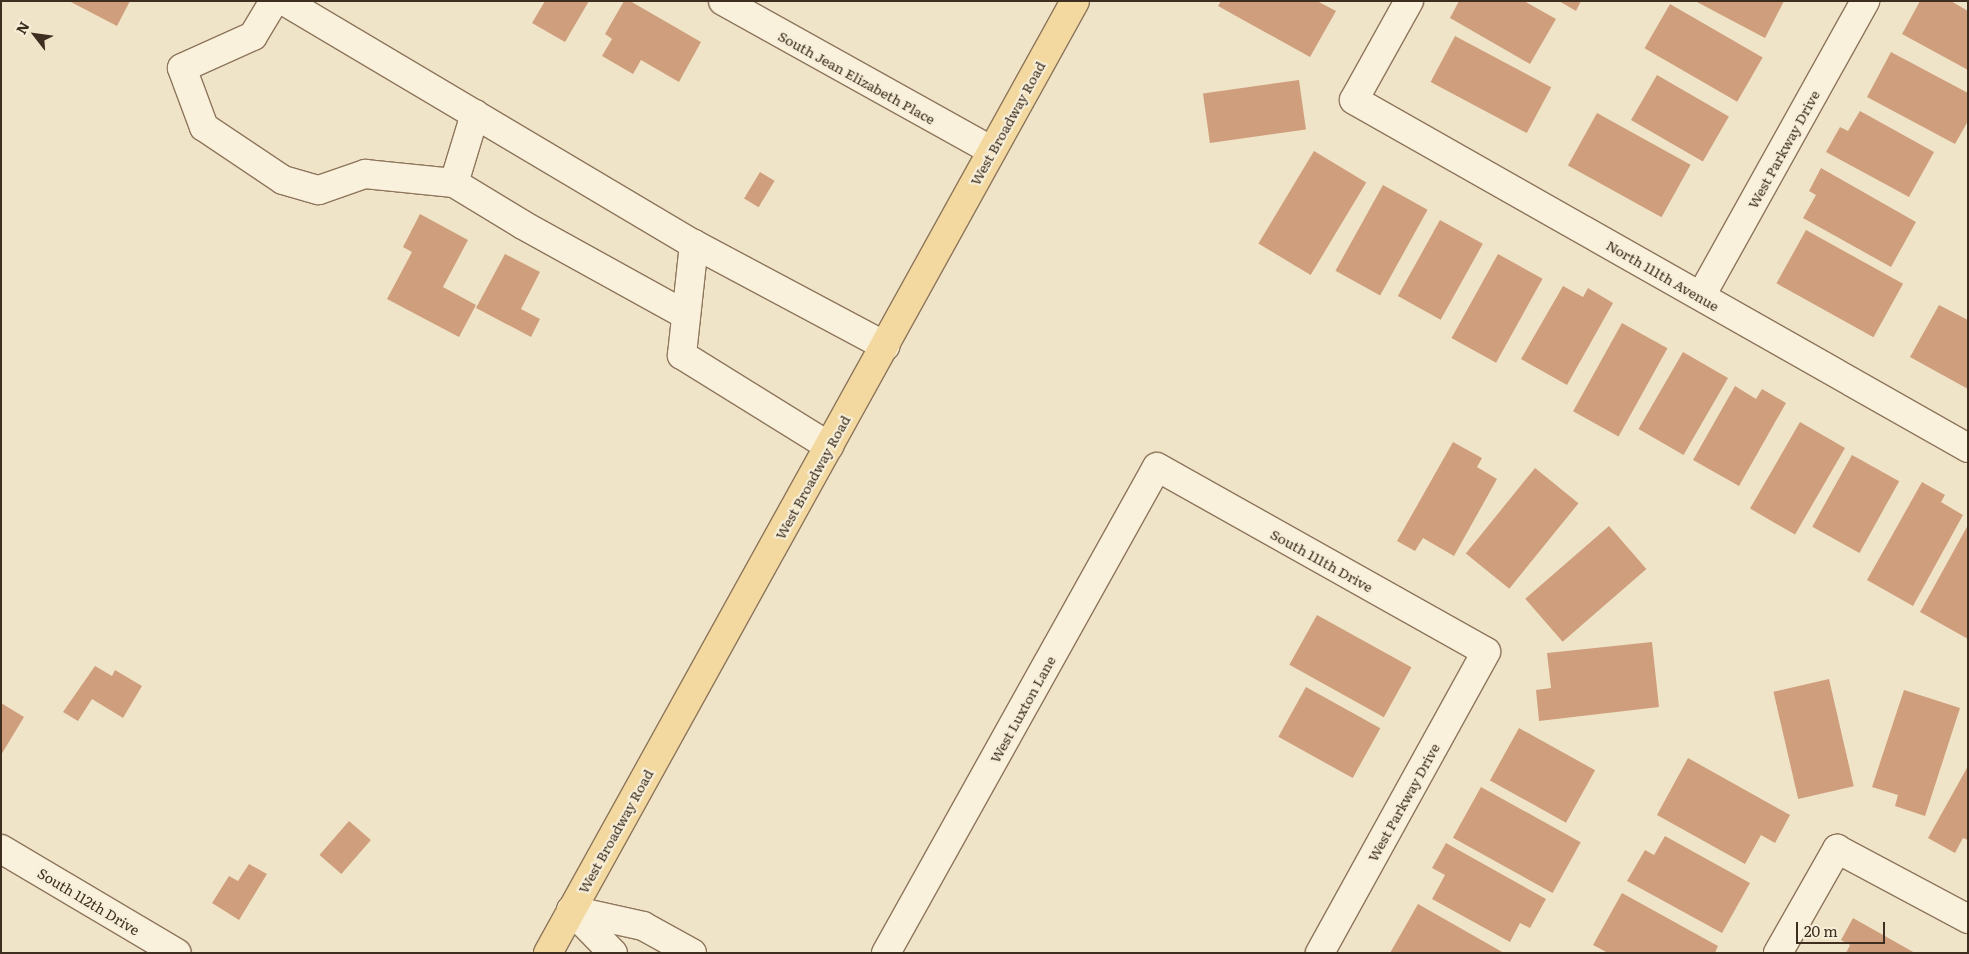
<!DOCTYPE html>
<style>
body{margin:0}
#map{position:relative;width:1969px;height:954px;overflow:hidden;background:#f0e4c8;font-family:Literata,serif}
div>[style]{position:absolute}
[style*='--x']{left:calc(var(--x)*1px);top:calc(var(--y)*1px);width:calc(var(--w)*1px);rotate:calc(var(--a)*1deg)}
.building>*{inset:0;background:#cf9f7d;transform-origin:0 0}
.roads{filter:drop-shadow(1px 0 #8d765c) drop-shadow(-1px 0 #8d765c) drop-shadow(0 1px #8d765c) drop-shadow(0 -1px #8d765c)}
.minor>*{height:28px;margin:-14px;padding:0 14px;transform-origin:14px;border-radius:14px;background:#faf1dc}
.major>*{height:28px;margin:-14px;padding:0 14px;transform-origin:14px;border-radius:14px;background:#f3d9a0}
span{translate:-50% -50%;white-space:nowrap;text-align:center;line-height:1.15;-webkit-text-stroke:4.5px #f7eed8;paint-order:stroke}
.street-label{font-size:14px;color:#3d2e20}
.frame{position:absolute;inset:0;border:2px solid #3d2e20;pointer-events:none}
.north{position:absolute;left:10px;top:10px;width:50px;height:50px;-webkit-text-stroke:4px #f7eed8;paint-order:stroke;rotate:300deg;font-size:14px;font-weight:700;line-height:20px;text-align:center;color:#3d2e20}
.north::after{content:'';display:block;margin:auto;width:18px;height:22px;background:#3d2e20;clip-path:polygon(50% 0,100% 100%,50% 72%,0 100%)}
.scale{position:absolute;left:1796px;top:922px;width:89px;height:22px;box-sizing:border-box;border:2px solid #3d2e20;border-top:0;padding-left:6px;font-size:15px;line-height:18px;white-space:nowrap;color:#3d2e20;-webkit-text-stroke:4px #f7eed8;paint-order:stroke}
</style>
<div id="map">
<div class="building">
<div style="clip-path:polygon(69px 1px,130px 1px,117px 26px)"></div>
<div style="clip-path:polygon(545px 1px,589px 1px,565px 42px,532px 23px)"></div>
<div style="clip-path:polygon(624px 1px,630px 1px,701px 42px,679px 82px,641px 60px,633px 74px,602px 56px,612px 39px,605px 34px)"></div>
<div style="clip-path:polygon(1221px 1px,1317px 1px,1336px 11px,1310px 57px,1218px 6px)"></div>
<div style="clip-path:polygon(1459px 1px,1524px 1px,1556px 19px,1530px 64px,1450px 18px)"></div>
<div style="clip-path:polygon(1559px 1px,1581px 1px,1576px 11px)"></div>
<div style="clip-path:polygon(1695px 1px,1784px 1px,1765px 38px)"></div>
<div style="clip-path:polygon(1920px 1px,1951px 1px,1968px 11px,1968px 70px,1902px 34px)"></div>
<div style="left:1670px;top:4px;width:107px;height:51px;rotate:30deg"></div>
<div style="left:1455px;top:36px;width:109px;height:52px;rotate:28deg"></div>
<div style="clip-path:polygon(1891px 52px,1968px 93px,1968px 121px,1955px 144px,1867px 97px)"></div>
<div style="left:1657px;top:75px;width:83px;height:52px;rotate:30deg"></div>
<div style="left:1299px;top:80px;width:50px;height:97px;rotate:82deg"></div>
<div style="clip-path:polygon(1860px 111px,1934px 152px,1909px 197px,1826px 152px,1840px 127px,1848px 131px)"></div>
<div style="left:1597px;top:113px;width:107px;height:60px;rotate:29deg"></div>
<div style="left:1314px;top:151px;width:61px;height:108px;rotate:31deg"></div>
<div style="clip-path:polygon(1821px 168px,1916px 222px,1891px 267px,1803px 218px,1816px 195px,1809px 191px)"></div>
<div style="left:760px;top:172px;width:17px;height:31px;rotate:31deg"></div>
<div style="left:1383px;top:185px;width:51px;height:98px;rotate:29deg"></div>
<div style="clip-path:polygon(420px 214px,468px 240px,443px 287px,476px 305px,459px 337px,387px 299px,412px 252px,403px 247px)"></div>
<div style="left:1440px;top:220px;width:49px;height:87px;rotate:29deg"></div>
<div style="left:1806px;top:230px;width:111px;height:61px;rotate:29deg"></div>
<div style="clip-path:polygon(505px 254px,540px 272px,521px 309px,540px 319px,531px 337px,476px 308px)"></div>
<div style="left:1498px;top:254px;width:51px;height:96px;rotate:29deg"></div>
<div style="clip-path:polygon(1563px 286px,1583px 297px,1588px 288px,1613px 303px,1567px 385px,1521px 359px)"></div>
<div style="clip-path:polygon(1939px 305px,1968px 320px,1968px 389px,1910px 357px)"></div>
<div style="left:1622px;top:323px;width:52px;height:101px;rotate:29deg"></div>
<div style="left:1683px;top:352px;width:52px;height:89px;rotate:30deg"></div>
<div style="clip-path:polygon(1735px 386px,1756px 399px,1762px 389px,1786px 403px,1739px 486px,1693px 460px)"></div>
<div style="left:1800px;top:422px;width:52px;height:100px;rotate:30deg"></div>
<div style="clip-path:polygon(1453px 442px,1482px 458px,1477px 467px,1497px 479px,1454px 556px,1423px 538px,1415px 551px,1397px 541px)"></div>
<div style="left:1852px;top:455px;width:54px;height:82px;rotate:29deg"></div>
<div style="left:1535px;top:468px;width:56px;height:110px;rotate:39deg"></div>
<div style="clip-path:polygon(1922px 482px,1945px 495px,1941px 502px,1963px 515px,1913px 606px,1867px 580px)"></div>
<div style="clip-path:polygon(1968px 525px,1968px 639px,1920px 612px)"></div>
<div style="left:1609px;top:526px;width:57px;height:111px;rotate:49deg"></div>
<div style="left:1317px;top:615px;width:108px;height:57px;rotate:29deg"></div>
<div style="clip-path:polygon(1652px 642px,1659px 707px,1539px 721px,1536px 690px,1551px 688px,1547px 653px)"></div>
<div style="clip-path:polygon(95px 666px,112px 676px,115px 670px,142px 686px,123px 718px,92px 699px,78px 721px,63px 712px)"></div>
<div style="left:1829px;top:679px;width:110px;height:57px;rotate:77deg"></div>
<div style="left:1306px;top:687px;width:85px;height:57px;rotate:29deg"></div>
<div style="clip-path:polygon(1904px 690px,1960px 708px,1925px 816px,1895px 806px,1898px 795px,1872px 787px)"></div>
<div style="clip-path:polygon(1px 703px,24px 717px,1px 755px)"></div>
<div style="left:1519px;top:728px;width:87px;height:60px;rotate:29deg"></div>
<div style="clip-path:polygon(1688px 758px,1790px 815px,1775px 843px,1761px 835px,1745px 864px,1657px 815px)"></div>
<div style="clip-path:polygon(1968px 766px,1968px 840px,1963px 838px,1955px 853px,1928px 838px)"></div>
<div style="left:1481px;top:787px;width:114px;height:58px;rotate:29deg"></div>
<div style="left:349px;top:821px;width:29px;height:45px;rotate:41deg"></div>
<div style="clip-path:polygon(1665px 836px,1750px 883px,1722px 933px,1627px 881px,1645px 850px,1654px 855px)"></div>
<div style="clip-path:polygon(1446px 843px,1546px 899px,1530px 928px,1520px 923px,1510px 942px,1432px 899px,1445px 875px,1432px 868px)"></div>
<div style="clip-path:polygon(249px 864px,267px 874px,239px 920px,212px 903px,229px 876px,238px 881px)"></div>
<div style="clip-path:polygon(1622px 893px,1718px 946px,1715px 953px,1608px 953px,1593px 945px)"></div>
<div style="clip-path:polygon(1418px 904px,1504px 953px,1390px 953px)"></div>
<div style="clip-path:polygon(1853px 918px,1915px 953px,1846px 953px,1850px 945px,1841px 940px)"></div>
</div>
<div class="roads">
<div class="minor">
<div style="--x:274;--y:1;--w:41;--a:121"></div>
<div style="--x:253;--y:36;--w:78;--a:155.7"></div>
<div style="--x:182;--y:68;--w:63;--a:69.6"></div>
<div style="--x:204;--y:127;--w:95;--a:33.9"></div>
<div style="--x:283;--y:180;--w:37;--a:16"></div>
<div style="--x:319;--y:190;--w:49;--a:-19.2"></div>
<div style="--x:365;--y:174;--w:89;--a:5.8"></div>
<div style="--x:284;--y:1;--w:477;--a:30.7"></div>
<div style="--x:694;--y:244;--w:217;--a:28.1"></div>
<div style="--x:723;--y:1;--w:307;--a:29.1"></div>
<div style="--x:1409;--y:1;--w:113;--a:119.1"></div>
<div style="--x:1354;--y:100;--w:706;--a:29.54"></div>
<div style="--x:475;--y:114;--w:72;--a:106.9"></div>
<div style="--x:454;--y:183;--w:81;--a:31.3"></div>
<div style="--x:523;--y:225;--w:186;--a:28.9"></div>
<div style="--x:694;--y:244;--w:112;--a:96.2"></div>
<div style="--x:682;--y:355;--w:173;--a:31.8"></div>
<div style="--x:1701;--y:296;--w:338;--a:-60.9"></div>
<div style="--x:1;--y:849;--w:204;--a:30.6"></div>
<div style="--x:571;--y:910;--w:74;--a:12.5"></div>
<div style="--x:643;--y:926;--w:56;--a:28.9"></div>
<div style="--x:571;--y:910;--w:60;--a:45.7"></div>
<div style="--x:886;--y:953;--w:556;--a:-60.86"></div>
<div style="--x:1157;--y:467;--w:377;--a:29.3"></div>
<div style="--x:1486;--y:652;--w:344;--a:118.9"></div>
<div style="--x:1778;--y:953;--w:120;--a:-60.4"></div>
<div style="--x:1837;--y:849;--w:149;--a:28.1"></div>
</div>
<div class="major">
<div style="--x:548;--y:953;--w:1088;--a:-61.03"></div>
</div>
</div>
<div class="street-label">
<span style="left:857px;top:77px;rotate:29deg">South Jean Elizabeth Place</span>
<span style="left:1007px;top:123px;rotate:-61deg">West Broadway Road</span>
<span style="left:1783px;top:149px;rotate:-61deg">West Parkway Drive</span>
<span style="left:1663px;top:275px;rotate:30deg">North 111th Avenue</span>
<span style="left:812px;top:477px;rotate:-61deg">West Broadway Road</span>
<span style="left:1322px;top:560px;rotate:29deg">South 111th Drive</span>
<span style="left:1022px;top:709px;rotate:-61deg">West Luxton Lane</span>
<span style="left:1403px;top:802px;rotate:-61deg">West Parkway Drive</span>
<span style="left:615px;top:831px;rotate:-61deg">West Broadway Road</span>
<span style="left:89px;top:901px;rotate:31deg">South 112th Drive</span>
</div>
<div class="frame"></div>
<div class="north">N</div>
<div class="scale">20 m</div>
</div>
